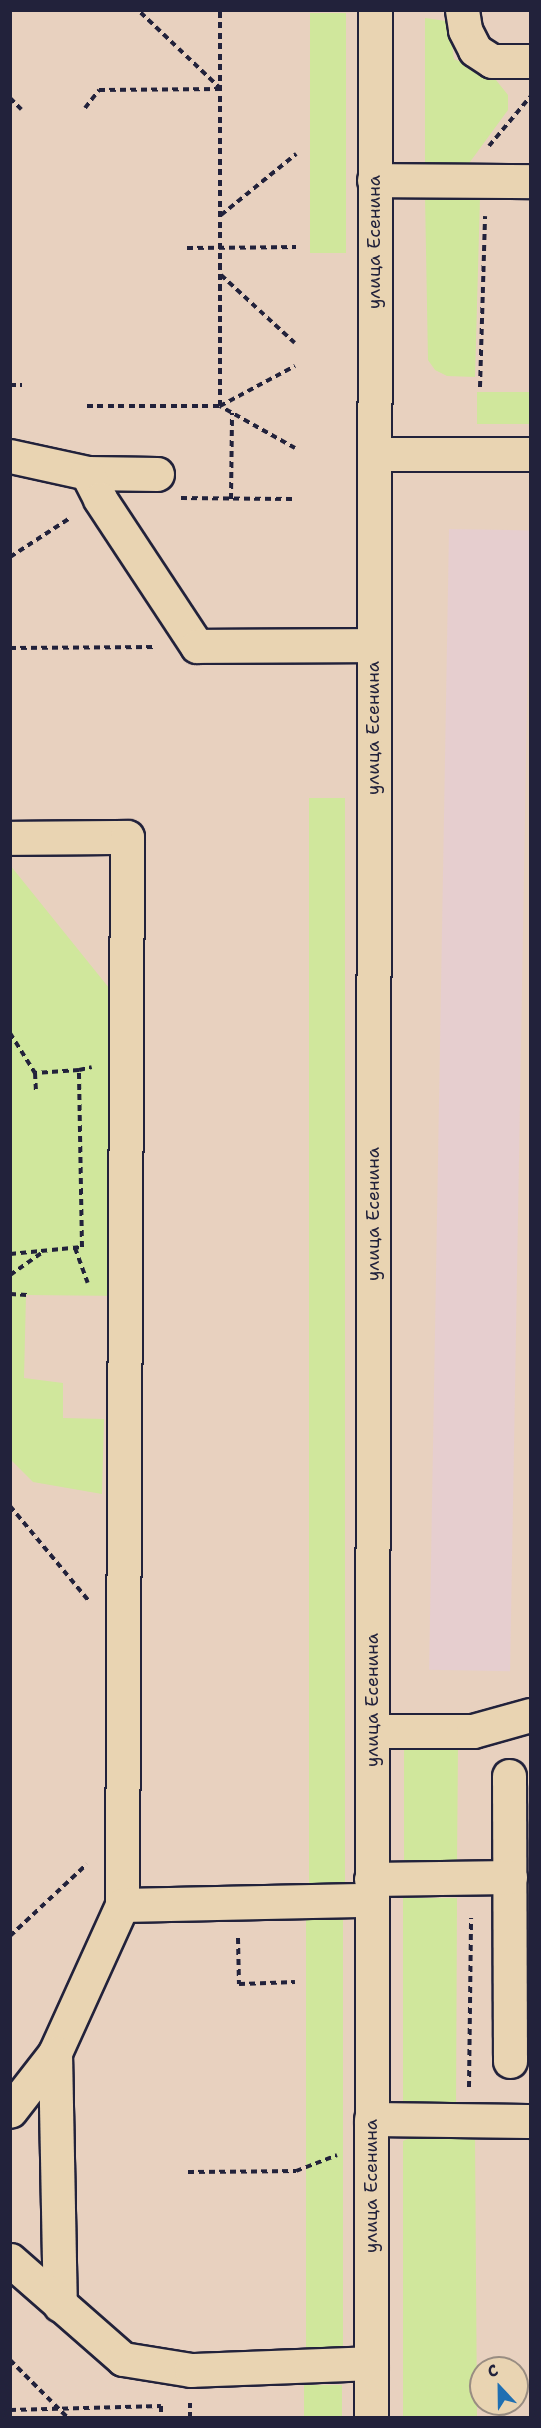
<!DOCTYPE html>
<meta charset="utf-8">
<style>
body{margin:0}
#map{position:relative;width:541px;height:2428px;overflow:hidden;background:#e8d1bf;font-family:"Shantell Sans",sans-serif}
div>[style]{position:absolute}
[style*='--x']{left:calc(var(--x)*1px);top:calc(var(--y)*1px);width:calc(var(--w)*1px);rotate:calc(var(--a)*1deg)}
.built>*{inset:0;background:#e6cecf;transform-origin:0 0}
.green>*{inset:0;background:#d0e79c;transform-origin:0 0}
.path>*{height:4px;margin-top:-2px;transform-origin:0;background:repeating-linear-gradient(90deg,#22223b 0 6px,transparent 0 10.5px)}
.roads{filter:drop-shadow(2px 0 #22223b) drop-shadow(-2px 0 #22223b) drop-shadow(0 2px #22223b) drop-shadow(0 -2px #22223b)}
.minor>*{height:33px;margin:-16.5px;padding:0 16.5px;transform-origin:16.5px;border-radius:16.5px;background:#e9d4b2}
span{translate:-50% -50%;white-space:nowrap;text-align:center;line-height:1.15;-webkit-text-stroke:5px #e9d4b2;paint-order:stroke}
.street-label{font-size:18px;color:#22223b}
.frame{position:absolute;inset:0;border:12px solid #22223b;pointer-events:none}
.north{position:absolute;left:469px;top:2356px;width:60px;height:60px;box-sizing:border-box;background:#e9d4b2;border:2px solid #998d82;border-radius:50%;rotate:338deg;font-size:16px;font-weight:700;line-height:24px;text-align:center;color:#22223b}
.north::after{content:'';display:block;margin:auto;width:21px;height:27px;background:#1f6fb2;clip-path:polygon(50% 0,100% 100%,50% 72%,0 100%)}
</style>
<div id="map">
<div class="built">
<div style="left:449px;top:529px;width:81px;height:1141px;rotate:1deg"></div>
</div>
<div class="green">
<div style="left:310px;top:13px;width:36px;height:240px"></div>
<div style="clip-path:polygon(425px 18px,446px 21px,450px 27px,454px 59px,492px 75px,508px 95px,508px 110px,467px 166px,425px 166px)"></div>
<div style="clip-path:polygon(425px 196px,480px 197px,475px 377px,447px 376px,435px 370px,428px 360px)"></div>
<div style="left:477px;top:392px;width:53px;height:32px"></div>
<div style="left:345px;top:798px;width:1086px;height:36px;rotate:90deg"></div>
<div style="clip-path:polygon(10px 865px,126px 1009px,127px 1296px,26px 1295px,24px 1378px,63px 1383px,63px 1418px,104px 1419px,102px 1494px,33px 1482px,11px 1460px)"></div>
<div style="clip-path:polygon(418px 1744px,458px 1744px,457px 1864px,404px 1864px,404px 1750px)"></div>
<div style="clip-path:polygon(403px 1898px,457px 1898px,456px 2108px,417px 2107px,403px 2101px)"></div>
<div style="left:306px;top:1919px;width:37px;height:432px"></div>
<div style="clip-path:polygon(418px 2134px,475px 2136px,477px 2417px,403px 2418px,403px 2141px)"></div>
<div style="left:304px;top:2385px;width:38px;height:32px"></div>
</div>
<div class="path">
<div style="--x:10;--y:98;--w:16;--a:45"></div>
<div style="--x:85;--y:108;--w:23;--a:-52"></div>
<div style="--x:99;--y:90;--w:122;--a:-0.5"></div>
<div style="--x:221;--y:89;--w:115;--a:-136.4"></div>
<div style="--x:489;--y:146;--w:64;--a:-50.1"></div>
<div style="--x:221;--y:215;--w:97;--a:-39.1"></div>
<div style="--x:187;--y:248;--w:109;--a:-0.5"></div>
<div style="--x:221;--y:275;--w:100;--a:42.6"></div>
<div style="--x:10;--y:385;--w:12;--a:0"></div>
<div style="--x:480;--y:387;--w:171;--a:-88.3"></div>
<div style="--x:87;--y:406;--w:133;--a:0"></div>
<div style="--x:220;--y:406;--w:396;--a:-90"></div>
<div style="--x:295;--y:448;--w:86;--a:-150.8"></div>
<div style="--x:220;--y:406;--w:85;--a:-28.1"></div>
<div style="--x:181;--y:498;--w:113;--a:0.5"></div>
<div style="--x:231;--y:499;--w:86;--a:-89.3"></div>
<div style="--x:10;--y:557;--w:72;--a:-33"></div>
<div style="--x:10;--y:648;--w:147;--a:-0.4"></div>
<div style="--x:10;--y:1033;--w:47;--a:58"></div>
<div style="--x:35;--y:1073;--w:20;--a:87"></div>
<div style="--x:79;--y:1070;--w:13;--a:-13"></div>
<div style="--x:75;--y:1248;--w:37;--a:70"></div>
<div style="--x:10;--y:1254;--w:72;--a:-5.6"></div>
<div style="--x:82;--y:1247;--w:177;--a:-91"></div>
<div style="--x:79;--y:1070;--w:44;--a:176.1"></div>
<div style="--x:10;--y:1275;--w:39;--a:-35"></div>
<div style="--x:10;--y:1294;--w:17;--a:3"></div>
<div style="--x:10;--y:1506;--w:122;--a:50.3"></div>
<div style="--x:10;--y:1936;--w:105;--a:-43.1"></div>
<div style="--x:238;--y:1938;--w:46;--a:88.8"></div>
<div style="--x:239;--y:1984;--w:56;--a:-2"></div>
<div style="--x:469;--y:2087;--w:169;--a:-89.3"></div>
<div style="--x:188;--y:2172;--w:108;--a:-0.5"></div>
<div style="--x:296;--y:2171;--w:44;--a:-21.3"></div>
<div style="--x:10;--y:2360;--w:82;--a:45"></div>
<div style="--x:161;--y:2406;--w:12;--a:90"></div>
<div style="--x:10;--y:2410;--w:151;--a:-1.5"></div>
<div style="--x:190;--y:2418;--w:15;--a:-90"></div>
</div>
<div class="roads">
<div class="minor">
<div style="--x:462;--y:10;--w:20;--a:81"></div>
<div style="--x:465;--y:30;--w:22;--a:63"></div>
<div style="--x:475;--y:50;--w:20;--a:33"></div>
<div style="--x:492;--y:61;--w:38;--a:0"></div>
<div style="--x:374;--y:180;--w:156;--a:0.4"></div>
<div style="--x:374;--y:454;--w:156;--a:0"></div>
<div style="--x:10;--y:456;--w:79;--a:12.4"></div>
<div style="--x:87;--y:473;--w:70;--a:0.8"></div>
<div style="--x:87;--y:473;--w:29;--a:63"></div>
<div style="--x:100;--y:499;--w:176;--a:56.6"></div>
<div style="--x:197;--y:646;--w:176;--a:-0.3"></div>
<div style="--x:10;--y:838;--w:117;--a:-0.5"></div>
<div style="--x:127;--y:837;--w:1068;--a:90.27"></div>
<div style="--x:122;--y:1905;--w:162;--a:114.4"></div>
<div style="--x:55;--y:2053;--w:73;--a:127.8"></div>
<div style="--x:372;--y:1731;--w:101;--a:0"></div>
<div style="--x:473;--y:1731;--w:59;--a:-15.7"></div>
<div style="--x:509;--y:1776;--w:285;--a:89.8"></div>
<div style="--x:371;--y:1879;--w:139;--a:-0.8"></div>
<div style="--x:122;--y:1905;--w:249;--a:-1.2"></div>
<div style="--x:55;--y:2053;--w:252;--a:88.9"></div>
<div style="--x:371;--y:2119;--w:159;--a:0.7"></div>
<div style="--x:10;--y:2260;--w:150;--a:41.2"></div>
<div style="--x:123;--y:2359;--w:69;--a:9.2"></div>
<div style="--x:191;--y:2370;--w:180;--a:-2.2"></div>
<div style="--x:371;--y:2418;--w:2408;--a:-89.9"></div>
</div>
</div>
<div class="street-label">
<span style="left:374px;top:242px;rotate:-90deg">улица Есенина</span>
<span style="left:373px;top:728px;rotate:-90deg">улица Есенина</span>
<span style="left:373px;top:1214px;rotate:-90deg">улица Есенина</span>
<span style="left:372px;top:1700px;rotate:-90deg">улица Есенина</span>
<span style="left:371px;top:2186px;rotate:-90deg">улица Есенина</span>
</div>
<div class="frame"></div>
<div class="north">С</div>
</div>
